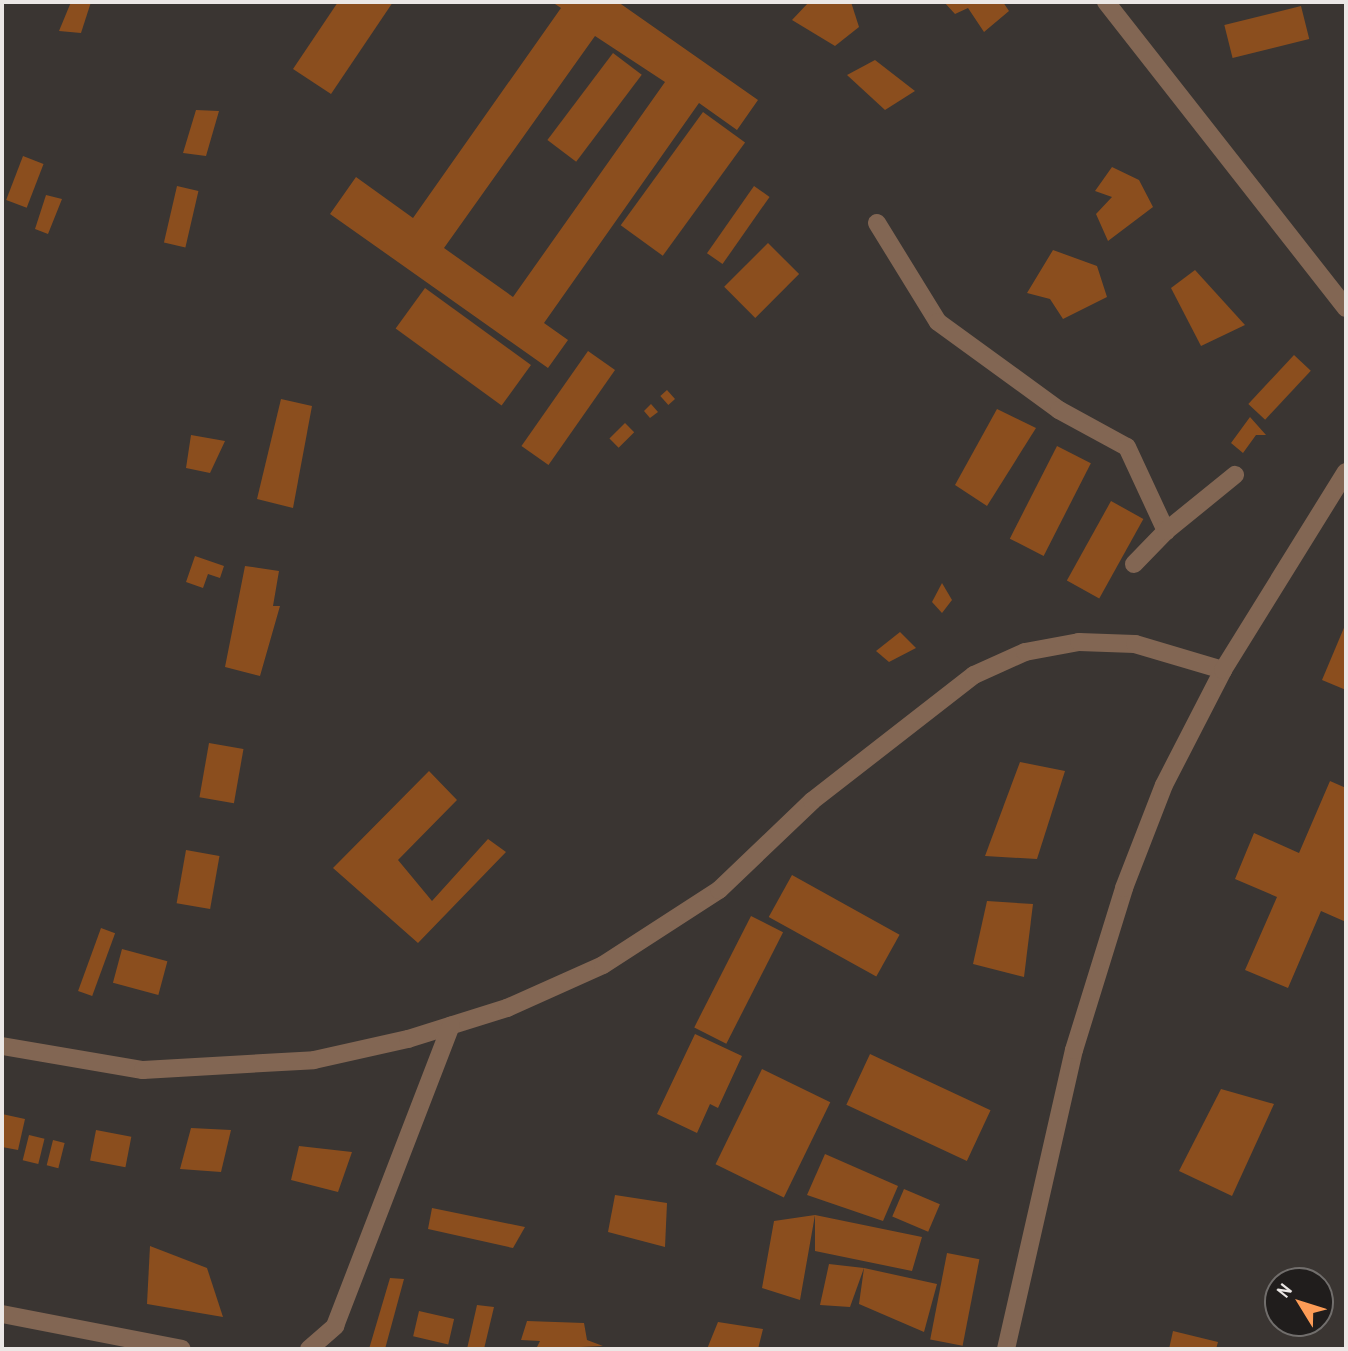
<!DOCTYPE html>
<style>
body{margin:0}
#map{position:relative;width:1348px;height:1351px;overflow:hidden;background:#3a3532;font-family:"Archivo Narrow",sans-serif}
div>[style]{position:absolute}
[style*='--x']{left:calc(var(--x)*1px);top:calc(var(--y)*1px);width:calc(var(--w)*1px);rotate:calc(var(--a)*1deg)}
.building>*{inset:0;background:#8b4e1e;transform-origin:0 0}
.minor>*{height:18px;margin:-9px;padding:0 9px;transform-origin:9px;border-radius:9px;background:#826653}
span{translate:-50% -50%;white-space:nowrap;text-align:center;line-height:1.15;-webkit-text-stroke:7px #201d1c;paint-order:stroke}
.frame{position:absolute;inset:0;border:4px solid #ebe7e5;pointer-events:none}
.north{position:absolute;left:1264px;top:1267px;width:70px;height:70px;box-sizing:border-box;background:#201d1c;border:2px solid #716e6c;border-radius:50%;rotate:308deg;font-size:19px;font-weight:700;line-height:28px;text-align:center;color:#ebe7e5}
.north::after{content:'';display:block;margin:auto;width:24px;height:32px;background:#fd9c56;clip-path:polygon(50% 0,100% 100%,50% 72%,0 100%)}
</style>
<div id="map">
<div class="building">
<div style="clip-path:polygon(71px 2px,91px 2px,81px 33px,59px 31px)"></div>
<div style="clip-path:polygon(338px 2px,393px 2px,331px 94px,293px 69px)"></div>
<div style="clip-path:polygon(evenodd,552px 2px,618px 2px,758px 100px,737px 130px,699px 103px,544px 323px,568px 340px,548px 368px,330px 214px,356px 177px,413px 218px,561px 8px,552px 2px,595px 36px,665px 82px,513px 297px,444px 248px,595px 36px)"></div>
<div style="clip-path:polygon(809px 2px,851px 2px,859px 27px,835px 46px,792px 20px)"></div>
<div style="clip-path:polygon(944px 2px,1003px 2px,1009px 11px,984px 32px,968px 8px,955px 14px)"></div>
<div style="left:1301px;top:6px;width:34px;height:79px;rotate:76deg"></div>
<div style="left:613px;top:53px;width:36px;height:109px;rotate:37deg"></div>
<div style="clip-path:polygon(875px 60px,915px 91px,885px 110px,847px 75px)"></div>
<div style="clip-path:polygon(196px 110px,219px 111px,206px 156px,183px 153px)"></div>
<div style="left:703px;top:112px;width:52px;height:140px;rotate:36deg"></div>
<div style="left:23px;top:156px;width:22px;height:47px;rotate:21deg"></div>
<div style="clip-path:polygon(1112px 167px,1139px 180px,1153px 207px,1108px 241px,1096px 214px,1112px 197px,1095px 191px)"></div>
<div style="left:177px;top:186px;width:22px;height:58px;rotate:13deg"></div>
<div style="left:754px;top:186px;width:19px;height:82px;rotate:35deg"></div>
<div style="clip-path:polygon(46px 195px,62px 199px,48px 234px,35px 229px)"></div>
<div style="left:768px;top:243px;width:44px;height:62px;rotate:45deg"></div>
<div style="clip-path:polygon(1053px 250px,1097px 266px,1107px 297px,1063px 319px,1050px 299px,1027px 293px)"></div>
<div style="clip-path:polygon(1195px 270px,1245px 325px,1201px 346px,1171px 288px)"></div>
<div style="left:425px;top:288px;width:131px;height:50px;rotate:36deg"></div>
<div style="left:588px;top:351px;width:33px;height:116px;rotate:35deg"></div>
<div style="left:1294px;top:355px;width:23px;height:67px;rotate:43deg"></div>
<div style="left:667px;top:390px;width:12px;height:9px;rotate:48deg"></div>
<div style="clip-path:polygon(281px 399px,312px 406px,293px 508px,257px 499px)"></div>
<div style="clip-path:polygon(651px 404px,658px 412px,650px 418px,644px 411px)"></div>
<div style="clip-path:polygon(997px 409px,1036px 428px,987px 506px,955px 485px)"></div>
<div style="clip-path:polygon(1250px 417px,1266px 435px,1256px 435px,1243px 453px,1231px 443px)"></div>
<div style="left:625px;top:423px;width:13px;height:22px;rotate:45deg"></div>
<div style="clip-path:polygon(191px 435px,225px 441px,210px 473px,186px 468px)"></div>
<div style="left:1057px;top:446px;width:38px;height:104px;rotate:27deg"></div>
<div style="left:1111px;top:501px;width:37px;height:91px;rotate:29deg"></div>
<div style="clip-path:polygon(195px 556px,224px 566px,220px 578px,208px 574px,203px 588px,186px 582px)"></div>
<div style="clip-path:polygon(245px 566px,279px 571px,273px 606px,280px 606px,260px 676px,225px 667px)"></div>
<div style="clip-path:polygon(942px 583px,952px 600px,942px 613px,932px 602px)"></div>
<div style="clip-path:polygon(1346px 623px,1346px 690px,1322px 680px)"></div>
<div style="clip-path:polygon(900px 632px,916px 648px,889px 662px,876px 651px)"></div>
<div style="left:209px;top:743px;width:35px;height:55px;rotate:10deg"></div>
<div style="clip-path:polygon(1020px 762px,1065px 771px,1037px 859px,985px 856px)"></div>
<div style="clip-path:polygon(429px 771px,457px 800px,398px 860px,432px 901px,488px 839px,506px 852px,418px 943px,333px 868px)"></div>
<div style="clip-path:polygon(1330px 781px,1346px 788px,1346px 922px,1321px 911px,1288px 988px,1245px 970px,1277px 897px,1235px 879px,1254px 833px,1299px 853px)"></div>
<div style="left:186px;top:850px;width:34px;height:54px;rotate:10deg"></div>
<div style="left:792px;top:875px;width:123px;height:48px;rotate:29deg"></div>
<div style="clip-path:polygon(987px 901px,1033px 904px,1024px 977px,973px 964px)"></div>
<div style="left:751px;top:916px;width:36px;height:125px;rotate:27deg"></div>
<div style="left:101px;top:928px;width:15px;height:67px;rotate:20deg"></div>
<div style="left:122px;top:949px;width:47px;height:35px;rotate:15deg"></div>
<div style="clip-path:polygon(695px 1034px,742px 1056px,718px 1108px,710px 1104px,697px 1133px,657px 1114px)"></div>
<div style="left:870px;top:1054px;width:133px;height:56px;rotate:25deg"></div>
<div style="left:762px;top:1069px;width:76px;height:106px;rotate:26deg"></div>
<div style="clip-path:polygon(1221px 1089px,1274px 1104px,1232px 1196px,1179px 1171px)"></div>
<div style="clip-path:polygon(2px 1114px,25px 1119px,18px 1150px,2px 1147px)"></div>
<div style="clip-path:polygon(191px 1128px,231px 1130px,221px 1172px,180px 1169px)"></div>
<div style="left:96px;top:1130px;width:36px;height:31px;rotate:11deg"></div>
<div style="left:29px;top:1135px;width:16px;height:26px;rotate:14deg"></div>
<div style="left:53px;top:1140px;width:12px;height:26px;rotate:14deg"></div>
<div style="clip-path:polygon(299px 1146px,352px 1152px,338px 1192px,291px 1180px)"></div>
<div style="clip-path:polygon(825px 1154px,898px 1186px,883px 1221px,807px 1195px)"></div>
<div style="left:904px;top:1189px;width:39px;height:30px;rotate:23deg"></div>
<div style="clip-path:polygon(615px 1195px,667px 1203px,665px 1247px,608px 1232px)"></div>
<div style="clip-path:polygon(432px 1208px,525px 1227px,513px 1248px,428px 1229px)"></div>
<div style="clip-path:polygon(815px 1215px,800px 1300px,762px 1288px,774px 1221px,815px 1215px,922px 1237px,912px 1271px,815px 1251px)"></div>
<div style="clip-path:polygon(150px 1246px,207px 1268px,223px 1317px,147px 1304px)"></div>
<div style="left:947px;top:1253px;width:33px;height:88px;rotate:11deg"></div>
<div style="clip-path:polygon(829px 1264px,864px 1268px,850px 1307px,820px 1305px)"></div>
<div style="clip-path:polygon(864px 1268px,937px 1284px,924px 1332px,859px 1304px)"></div>
<div style="clip-path:polygon(390px 1278px,404px 1279px,385px 1349px,369px 1349px)"></div>
<div style="clip-path:polygon(477px 1305px,494px 1307px,484px 1349px,467px 1349px)"></div>
<div style="left:419px;top:1311px;width:36px;height:26px;rotate:13deg"></div>
<div style="clip-path:polygon(527px 1321px,584px 1323px,587px 1340px,603px 1346px,536px 1349px,540px 1341px,521px 1340px)"></div>
<div style="clip-path:polygon(718px 1322px,763px 1329px,758px 1349px,707px 1349px)"></div>
<div style="clip-path:polygon(1173px 1331px,1218px 1342px,1216px 1349px,1169px 1349px)"></div>
</div>
<div class="minor">
<div style="--x:1106;--y:2;--w:389;--a:51.9"></div>
<div style="--x:877;--y:223;--w:116;--a:58.4"></div>
<div style="--x:938;--y:322;--w:150;--a:36"></div>
<div style="--x:1059;--y:410;--w:77;--a:28.6"></div>
<div style="--x:1127;--y:447;--w:93;--a:65.1"></div>
<div style="--x:1166;--y:531;--w:46;--a:134.1"></div>
<div style="--x:1166;--y:531;--w:89;--a:-39.1"></div>
<div style="--x:2;--y:1046;--w:143;--a:9.7"></div>
<div style="--x:143;--y:1070;--w:171;--a:-3.3"></div>
<div style="--x:314;--y:1060;--w:96;--a:-12.6"></div>
<div style="--x:408;--y:1039;--w:104;--a:-17.4"></div>
<div style="--x:507;--y:1008;--w:105;--a:-24.1"></div>
<div style="--x:603;--y:965;--w:138;--a:-32.9"></div>
<div style="--x:719;--y:890;--w:129;--a:-43.7"></div>
<div style="--x:812;--y:801;--w:205;--a:-37.9"></div>
<div style="--x:974;--y:675;--w:56;--a:-24.3"></div>
<div style="--x:1025;--y:652;--w:55;--a:-10.5"></div>
<div style="--x:1079;--y:642;--w:56;--a:2"></div>
<div style="--x:1135;--y:644;--w:92;--a:16.5"></div>
<div style="--x:2;--y:1314;--w:183;--a:11"></div>
<div style="--x:309;--y:1349;--w:35;--a:-41"></div>
<div style="--x:335;--y:1326;--w:322;--a:-68.9"></div>
<div style="--x:1006;--y:1349;--w:307;--a:-77.2"></div>
<div style="--x:1074;--y:1050;--w:170;--a:-72.8"></div>
<div style="--x:1124;--y:888;--w:110;--a:-68.8"></div>
<div style="--x:1164;--y:785;--w:129;--a:-62.8"></div>
<div style="--x:1223;--y:670;--w:233;--a:-58.2"></div>
</div>
<div class="frame"></div>
<div class="north">N</div>
</div>
